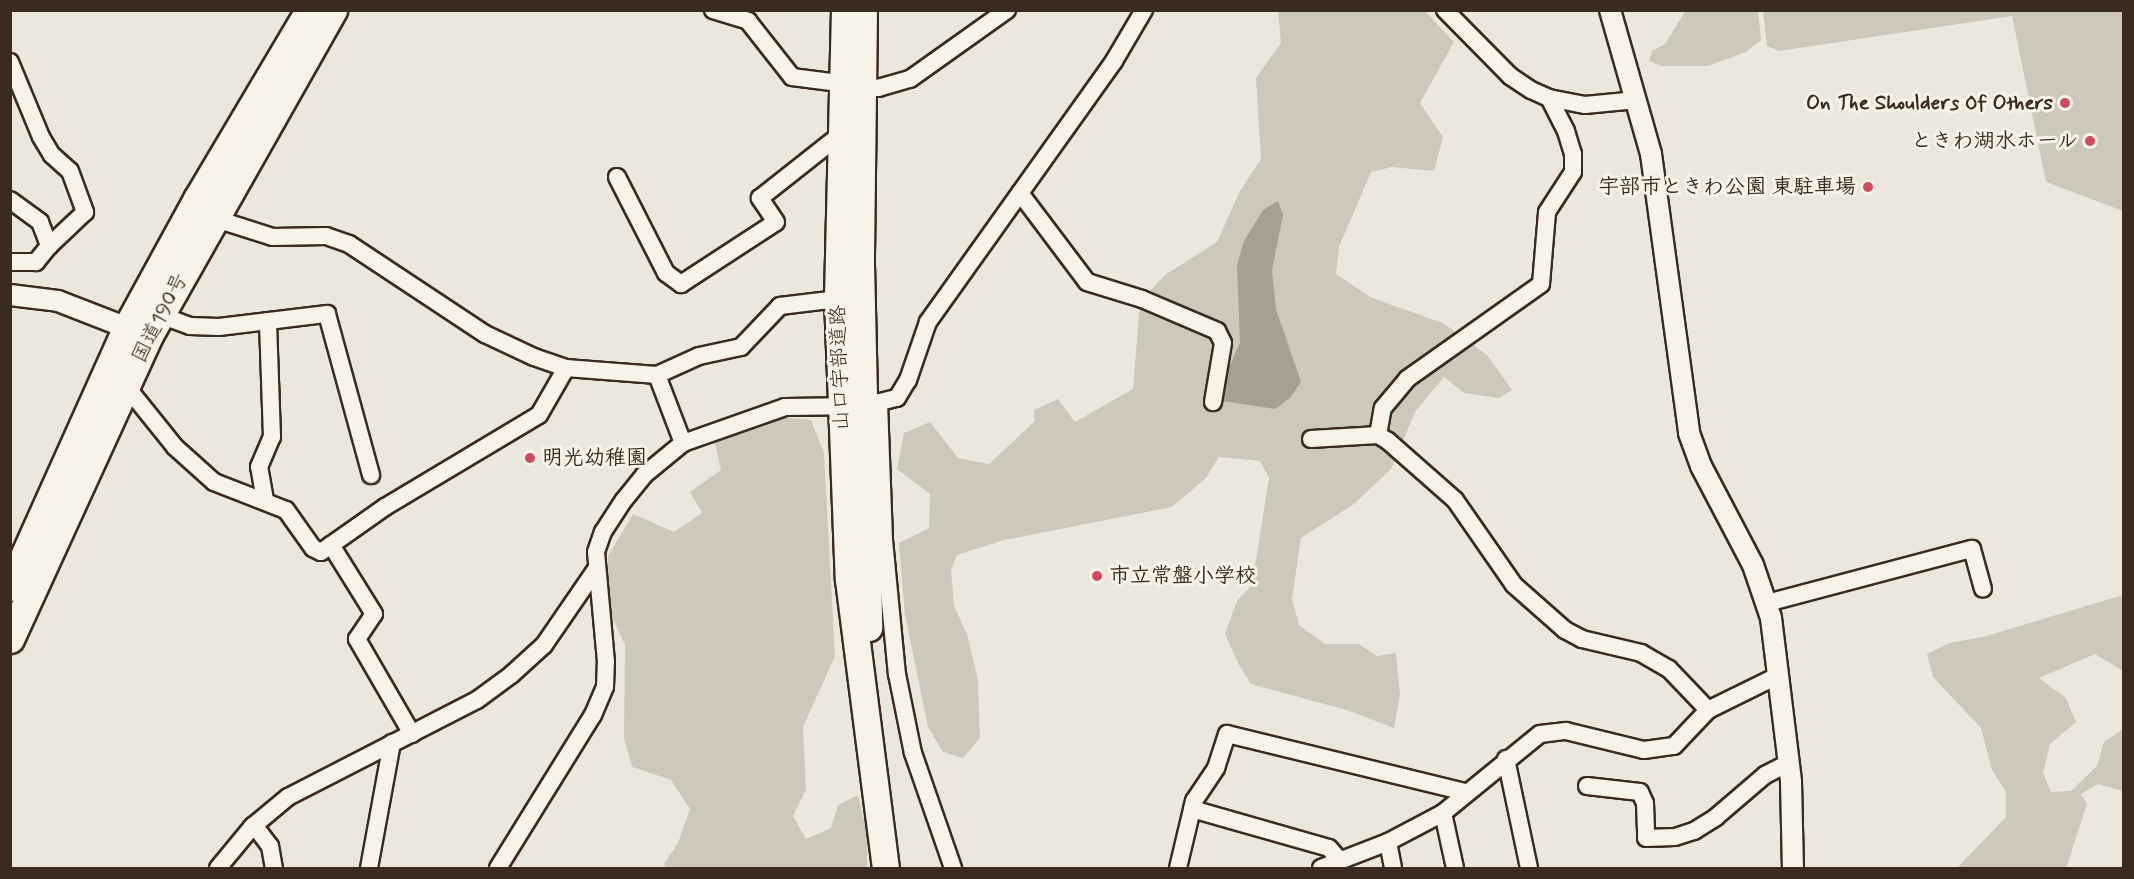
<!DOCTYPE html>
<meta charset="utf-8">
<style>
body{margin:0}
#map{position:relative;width:2134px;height:879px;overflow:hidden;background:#ece7dc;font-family:Mynerve,"Klee One",sans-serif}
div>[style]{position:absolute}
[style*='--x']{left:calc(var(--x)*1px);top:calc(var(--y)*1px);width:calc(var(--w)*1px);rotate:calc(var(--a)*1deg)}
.green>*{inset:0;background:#cec8bc}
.water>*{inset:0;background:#a89f93}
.roads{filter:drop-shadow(2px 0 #3b2a1e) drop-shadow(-2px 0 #3b2a1e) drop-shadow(0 2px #3b2a1e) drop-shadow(0 -2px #3b2a1e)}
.minor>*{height:16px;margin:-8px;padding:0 8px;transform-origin:8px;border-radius:8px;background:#f7f3e8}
.tertiary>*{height:20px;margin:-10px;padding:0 10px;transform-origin:10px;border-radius:10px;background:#f7f3e8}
.primary>*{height:26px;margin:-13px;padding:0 13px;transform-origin:13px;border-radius:13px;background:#f7f3e8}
.trunk>*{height:27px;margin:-13.5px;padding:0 13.5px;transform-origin:13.5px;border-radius:13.5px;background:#f7f3e8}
.dots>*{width:16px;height:16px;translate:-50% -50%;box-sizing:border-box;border:3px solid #f7f3e8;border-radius:50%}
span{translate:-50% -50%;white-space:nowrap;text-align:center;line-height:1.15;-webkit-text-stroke:6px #f7f3e8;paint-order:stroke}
.poi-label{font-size:21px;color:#3b2a1e;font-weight:700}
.right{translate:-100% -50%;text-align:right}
.left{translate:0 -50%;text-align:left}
.street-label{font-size:21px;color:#3b2a1e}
.frame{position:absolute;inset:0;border:12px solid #3b2a1e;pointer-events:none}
</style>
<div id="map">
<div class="green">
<div style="clip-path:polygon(1686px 10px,1758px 11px,1761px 40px,1746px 52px,1708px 66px,1661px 66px,1649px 61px,1652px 51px,1665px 44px)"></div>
<div style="clip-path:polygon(1278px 11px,1425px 11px,1454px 42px,1420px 103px,1443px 137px,1434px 171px,1392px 167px,1371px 172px,1339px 247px,1336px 274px,1372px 298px,1443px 323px,1487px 355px,1512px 390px,1499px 398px,1464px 393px,1444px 377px,1415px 412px,1391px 469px,1354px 504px,1301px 538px,1292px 599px,1299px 625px,1325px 644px,1359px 644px,1377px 656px,1396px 653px,1400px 695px,1394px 728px,1350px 711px,1251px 684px,1239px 665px,1225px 634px,1237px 601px,1252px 585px,1269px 478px,1260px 461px,1219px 457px,1206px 478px,1172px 507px,1004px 540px,957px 555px,951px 570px,954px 606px,967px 634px,978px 680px,980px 738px,963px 758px,943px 752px,928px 727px,905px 615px,899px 543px,929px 528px,930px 494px,897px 469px,904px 433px,930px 422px,958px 458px,989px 464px,1034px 422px,1034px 410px,1058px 399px,1075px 422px,1133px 389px,1140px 302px,1165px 275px,1217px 242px,1240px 191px,1261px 159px,1256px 78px,1281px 43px)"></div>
<div style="clip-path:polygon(1763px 11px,2123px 11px,2123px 211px,2046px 182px,2012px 16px,1779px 51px,1767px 46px)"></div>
<div style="clip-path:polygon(777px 417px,811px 420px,824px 453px,835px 656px,803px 727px,806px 790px,793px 816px,806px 839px,831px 828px,838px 805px,858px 795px,867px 833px,867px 868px,666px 868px,664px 864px,678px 843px,690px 809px,671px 780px,632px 767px,624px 738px,625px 645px,608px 608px,608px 556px,633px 514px,674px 532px,702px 513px,690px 492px,721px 470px,714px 439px)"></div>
<div style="clip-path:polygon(2123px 595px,2123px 671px,2095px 654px,2039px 678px,2066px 698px,2076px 722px,2050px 744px,2043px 773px,2051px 792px,2071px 791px,2097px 766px,2104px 742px,2123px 729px,2123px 791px,2098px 784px,2081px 794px,2087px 804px,2066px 868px,1957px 868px,2006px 817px,2006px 792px,1992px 770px,1981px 728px,1933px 677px,1927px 654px,1949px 643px,1983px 637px)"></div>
</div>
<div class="water">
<div style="clip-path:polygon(1278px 201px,1283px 215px,1272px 270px,1276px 309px,1301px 382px,1290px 398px,1275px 409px,1222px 401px,1217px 394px,1240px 343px,1237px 265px,1244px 241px,1263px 210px)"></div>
</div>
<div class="roads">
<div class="minor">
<div style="--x:713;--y:10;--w:37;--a:17"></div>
<div style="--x:748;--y:21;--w:71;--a:51.8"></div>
<div style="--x:792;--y:77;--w:87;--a:7.3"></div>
<div style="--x:878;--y:88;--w:33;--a:-16"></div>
<div style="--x:910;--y:79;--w:119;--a:-35.4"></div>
<div style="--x:1445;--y:10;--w:93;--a:45.4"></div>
<div style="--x:1510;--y:76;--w:25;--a:34"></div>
<div style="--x:1531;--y:90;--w:20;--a:24"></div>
<div style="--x:1549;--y:98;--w:37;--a:11"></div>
<div style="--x:1585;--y:105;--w:52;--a:-5.5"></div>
<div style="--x:10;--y:62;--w:81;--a:67.5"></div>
<div style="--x:41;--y:137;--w:21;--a:59"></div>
<div style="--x:52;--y:155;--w:24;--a:42"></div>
<div style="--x:70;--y:171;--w:44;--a:69.9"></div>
<div style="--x:85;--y:212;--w:50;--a:136.6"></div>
<div style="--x:617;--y:177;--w:108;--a:63"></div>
<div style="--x:666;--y:273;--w:19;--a:36"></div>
<div style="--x:681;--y:284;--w:113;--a:-33.1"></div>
<div style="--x:776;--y:222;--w:29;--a:-124"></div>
<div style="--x:760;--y:198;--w:103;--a:-38.3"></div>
<div style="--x:1020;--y:193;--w:111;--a:53"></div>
<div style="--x:1087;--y:282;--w:58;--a:17.2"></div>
<div style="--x:1142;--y:299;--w:82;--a:23.1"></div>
<div style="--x:1217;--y:331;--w:13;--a:63"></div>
<div style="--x:1223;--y:343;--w:60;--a:99.6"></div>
<div style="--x:10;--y:200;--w:37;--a:36"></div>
<div style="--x:40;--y:222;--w:26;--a:69"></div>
<div style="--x:49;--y:246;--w:21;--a:129"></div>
<div style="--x:36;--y:262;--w:26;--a:180"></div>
<div style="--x:213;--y:218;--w:63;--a:17.6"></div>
<div style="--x:273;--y:237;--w:53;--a:-1.1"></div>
<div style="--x:326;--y:236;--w:24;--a:19"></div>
<div style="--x:349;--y:244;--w:163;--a:33.5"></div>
<div style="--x:485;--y:334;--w:54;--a:25.1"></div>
<div style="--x:534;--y:357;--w:34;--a:19"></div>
<div style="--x:566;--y:368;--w:91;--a:4.4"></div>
<div style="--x:657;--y:375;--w:73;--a:69.1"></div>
<div style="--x:160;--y:315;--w:32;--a:20"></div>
<div style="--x:190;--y:326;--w:29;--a:2"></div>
<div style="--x:219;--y:327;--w:109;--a:-6.9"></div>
<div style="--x:327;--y:314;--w:167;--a:74.7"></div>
<div style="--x:657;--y:375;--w:46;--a:-24.3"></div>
<div style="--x:699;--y:356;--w:43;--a:-12.1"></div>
<div style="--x:741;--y:347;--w:57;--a:-46.4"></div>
<div style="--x:780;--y:306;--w:58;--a:-6.9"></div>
<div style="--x:126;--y:386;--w:78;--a:51.2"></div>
<div style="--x:175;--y:447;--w:52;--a:41.9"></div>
<div style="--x:214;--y:482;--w:77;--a:21.3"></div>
<div style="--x:286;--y:510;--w:47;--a:54.6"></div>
<div style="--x:313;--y:548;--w:9;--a:27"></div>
<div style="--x:321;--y:552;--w:12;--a:-35"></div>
<div style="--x:879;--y:403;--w:137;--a:87.9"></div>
<div style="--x:884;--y:540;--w:135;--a:84.5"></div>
<div style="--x:897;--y:674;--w:81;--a:78.6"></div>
<div style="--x:913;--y:753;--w:122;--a:70.8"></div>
<div style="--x:1378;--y:435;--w:27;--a:-80"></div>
<div style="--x:1383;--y:408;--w:38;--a:-50"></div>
<div style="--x:1407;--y:379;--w:164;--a:-35.3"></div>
<div style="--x:1541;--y:284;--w:72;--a:-85.2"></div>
<div style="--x:1547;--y:212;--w:48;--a:-57"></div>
<div style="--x:1573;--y:172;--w:18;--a:-90"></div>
<div style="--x:1573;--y:154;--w:24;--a:-107"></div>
<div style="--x:1566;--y:131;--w:37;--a:-117"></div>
<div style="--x:1311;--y:439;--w:67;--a:-3.4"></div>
<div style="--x:1378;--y:435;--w:12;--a:31"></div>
<div style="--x:1388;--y:441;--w:89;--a:41.4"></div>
<div style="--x:1455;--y:500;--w:103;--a:55.2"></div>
<div style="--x:1514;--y:585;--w:68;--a:41.4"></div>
<div style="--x:1565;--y:630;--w:19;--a:28"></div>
<div style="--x:1582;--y:639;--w:61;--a:13.3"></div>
<div style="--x:1641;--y:653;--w:32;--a:30"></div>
<div style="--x:1669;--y:669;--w:57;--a:46.4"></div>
<div style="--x:265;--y:500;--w:34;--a:-100"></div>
<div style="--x:259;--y:467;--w:33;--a:-67"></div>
<div style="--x:272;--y:437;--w:116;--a:-92"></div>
<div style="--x:1767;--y:603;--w:212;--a:-14.8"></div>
<div style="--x:1972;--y:549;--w:41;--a:74.6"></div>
<div style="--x:412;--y:734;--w:110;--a:-120.1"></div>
<div style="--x:357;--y:639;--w:30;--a:-56"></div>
<div style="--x:374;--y:614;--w:81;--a:-121.9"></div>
<div style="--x:331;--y:545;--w:66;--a:-35.1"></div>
<div style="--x:385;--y:507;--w:179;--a:-30.9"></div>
<div style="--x:539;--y:415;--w:54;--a:-60.1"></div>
<div style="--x:1506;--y:759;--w:111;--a:78.1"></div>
<div style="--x:1587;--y:786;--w:53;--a:6.5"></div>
<div style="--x:1640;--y:792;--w:12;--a:66"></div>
<div style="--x:1645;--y:803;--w:35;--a:88"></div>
<div style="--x:1646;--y:838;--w:29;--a:-2"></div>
<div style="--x:1675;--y:837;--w:20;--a:-18"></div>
<div style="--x:1694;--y:831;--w:26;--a:-32"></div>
<div style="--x:1716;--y:817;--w:65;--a:-40.6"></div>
<div style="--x:1765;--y:775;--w:27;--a:-27"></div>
<div style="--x:1192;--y:809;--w:142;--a:15.9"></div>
<div style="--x:1329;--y:848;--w:18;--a:49"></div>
<div style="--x:1443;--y:813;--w:56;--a:77.7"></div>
<div style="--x:254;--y:825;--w:26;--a:53"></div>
<div style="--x:270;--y:846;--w:22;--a:80"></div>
<div style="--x:1388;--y:842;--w:26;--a:79"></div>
<div style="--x:218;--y:868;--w:53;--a:-50.3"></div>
<div style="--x:252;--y:827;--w:47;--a:-39.8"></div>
<div style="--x:288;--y:797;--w:212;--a:-27.2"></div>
<div style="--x:477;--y:700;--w:42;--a:-36.3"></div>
<div style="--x:511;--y:675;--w:45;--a:-42.3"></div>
<div style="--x:544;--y:645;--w:93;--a:-55.5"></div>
<div style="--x:369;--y:868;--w:127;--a:-79.6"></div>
<div style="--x:498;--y:868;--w:180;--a:-58.2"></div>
<div style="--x:593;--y:715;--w:30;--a:-67"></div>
<div style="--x:605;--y:687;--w:25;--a:-88"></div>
<div style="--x:606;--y:662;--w:110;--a:-95.2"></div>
<div style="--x:596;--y:552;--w:21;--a:-71"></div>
<div style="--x:603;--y:532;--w:38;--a:-57"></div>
<div style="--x:624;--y:500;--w:32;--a:-51"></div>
<div style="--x:644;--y:475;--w:50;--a:-39.4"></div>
<div style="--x:683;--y:443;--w:108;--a:-19.4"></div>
<div style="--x:785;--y:407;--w:79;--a:-0.7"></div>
<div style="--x:864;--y:406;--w:34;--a:-14"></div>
<div style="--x:897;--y:398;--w:21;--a:-59"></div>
<div style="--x:908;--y:380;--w:61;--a:-71"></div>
<div style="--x:928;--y:322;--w:320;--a:-54.5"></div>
<div style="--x:1114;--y:61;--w:59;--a:-59.5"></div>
<div style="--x:1178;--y:868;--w:69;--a:-76.6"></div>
<div style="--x:1194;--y:801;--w:40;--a:-56"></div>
<div style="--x:1216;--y:768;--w:36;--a:-72"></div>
<div style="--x:1227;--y:734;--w:245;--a:13.7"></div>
<div style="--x:1321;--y:868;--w:72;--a:-21.2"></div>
<div style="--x:1388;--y:842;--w:62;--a:-27.8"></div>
<div style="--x:1443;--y:813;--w:125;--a:-39.2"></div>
<div style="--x:1540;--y:734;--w:26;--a:-7"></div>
<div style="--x:1566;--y:731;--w:80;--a:13.7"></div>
<div style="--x:1644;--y:750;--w:30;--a:-8"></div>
<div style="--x:1674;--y:746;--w:50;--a:-46.6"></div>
<div style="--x:1708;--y:710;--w:79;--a:-26.2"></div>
</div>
<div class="tertiary">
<div style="--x:1610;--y:10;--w:150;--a:74.1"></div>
<div style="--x:1651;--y:154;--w:282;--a:82.2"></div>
<div style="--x:1689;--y:433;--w:35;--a:70"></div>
<div style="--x:1701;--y:466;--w:112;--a:62.3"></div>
<div style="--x:1753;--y:565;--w:56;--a:71.2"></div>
<div style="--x:1771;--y:618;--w:165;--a:83"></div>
<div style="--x:1791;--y:782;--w:86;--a:88.7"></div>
<div style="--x:10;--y:295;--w:48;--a:7.1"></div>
<div style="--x:58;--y:301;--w:86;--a:21.2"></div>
</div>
<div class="primary">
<div style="--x:845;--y:10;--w:289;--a:91.4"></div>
<div style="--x:838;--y:299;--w:281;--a:87.8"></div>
<div style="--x:849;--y:580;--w:290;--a:82.7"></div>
<div style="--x:864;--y:10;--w:254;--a:90.7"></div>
<div style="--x:861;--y:264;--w:364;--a:88.7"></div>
</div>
<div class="trunk">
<div style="--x:10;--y:587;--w:285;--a:-65.8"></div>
<div style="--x:127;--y:327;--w:146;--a:-61.3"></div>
<div style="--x:197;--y:199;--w:220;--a:-59.3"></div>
<div style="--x:10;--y:639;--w:332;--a:-65.4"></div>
<div style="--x:148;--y:337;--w:376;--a:-60.5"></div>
</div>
</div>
<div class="dots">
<div style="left:2065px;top:103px;background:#d1495b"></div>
<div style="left:2090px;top:141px;background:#d1495b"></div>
<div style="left:1868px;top:187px;background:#d1495b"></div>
<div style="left:530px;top:458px;background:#d1495b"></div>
<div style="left:1097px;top:576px;background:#d1495b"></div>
</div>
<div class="poi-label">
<span class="right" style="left:2053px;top:103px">On The Shoulders Of Others</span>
<span class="right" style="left:2078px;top:141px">ときわ湖水ホール</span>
<span class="right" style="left:1856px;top:187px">宇部市ときわ公園 東駐車場</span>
<span class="left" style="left:542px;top:458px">明光幼稚園</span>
<span class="left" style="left:1109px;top:576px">市立常盤小学校</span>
</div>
<div class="street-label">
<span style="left:160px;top:318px;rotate:-63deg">国道190号</span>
<span style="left:840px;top:368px;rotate:-92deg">山口宇部道路</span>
</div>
<div class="frame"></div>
</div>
